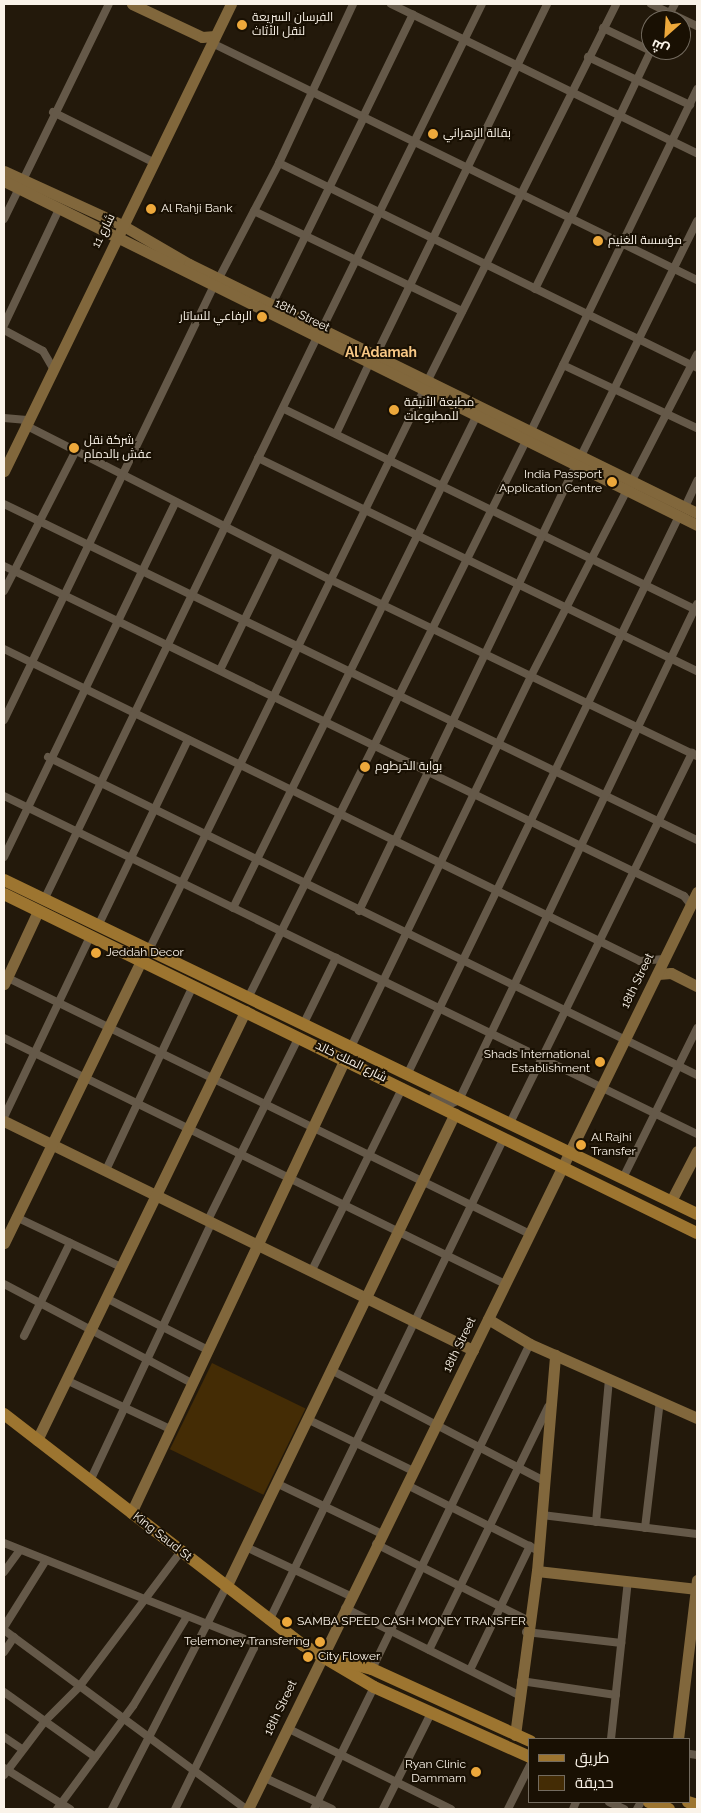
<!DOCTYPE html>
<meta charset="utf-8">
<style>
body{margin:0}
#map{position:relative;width:701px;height:1813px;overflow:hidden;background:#23190b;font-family:Raleway,Cairo,sans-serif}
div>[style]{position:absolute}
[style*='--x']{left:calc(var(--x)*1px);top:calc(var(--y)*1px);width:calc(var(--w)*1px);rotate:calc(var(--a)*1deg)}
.green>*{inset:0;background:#442c05;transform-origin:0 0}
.street>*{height:8px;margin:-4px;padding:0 4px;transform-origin:4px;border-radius:4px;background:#655949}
.secondary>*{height:11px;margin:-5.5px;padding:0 5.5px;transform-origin:5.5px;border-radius:5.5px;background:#81673c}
.primary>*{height:12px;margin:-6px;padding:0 6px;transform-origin:6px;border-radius:6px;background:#9d7530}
.dots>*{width:14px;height:14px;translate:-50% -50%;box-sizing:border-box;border:2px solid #191003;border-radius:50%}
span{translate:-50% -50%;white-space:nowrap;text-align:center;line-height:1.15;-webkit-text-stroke:4px #191003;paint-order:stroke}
.poi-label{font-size:12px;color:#faf3e9}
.left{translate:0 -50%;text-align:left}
.right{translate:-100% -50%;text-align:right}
.street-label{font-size:12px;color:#faf3e9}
.neighbourhood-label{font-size:14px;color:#f8c886;font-weight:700}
.frame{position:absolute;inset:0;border:5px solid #faf3e9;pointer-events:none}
.legend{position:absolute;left:528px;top:1738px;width:162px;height:65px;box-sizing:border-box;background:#191003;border:1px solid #736b5f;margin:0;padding:6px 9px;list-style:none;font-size:15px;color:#faf3e9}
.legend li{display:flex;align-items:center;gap:10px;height:25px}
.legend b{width:25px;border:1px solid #736b5f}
.north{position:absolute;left:641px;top:10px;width:50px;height:50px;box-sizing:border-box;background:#191003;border:1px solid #736b5f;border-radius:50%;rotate:206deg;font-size:14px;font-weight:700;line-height:20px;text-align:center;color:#faf3e9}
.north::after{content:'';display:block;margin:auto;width:18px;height:22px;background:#eda83b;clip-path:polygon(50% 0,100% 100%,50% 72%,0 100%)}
</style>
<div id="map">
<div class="green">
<div style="left:212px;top:1363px;width:104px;height:96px;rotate:26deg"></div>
</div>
<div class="street">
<div style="--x:391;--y:4;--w:340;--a:26"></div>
<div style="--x:651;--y:4;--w:51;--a:25.6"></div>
<div style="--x:666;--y:20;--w:18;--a:-61"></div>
<div style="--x:603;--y:28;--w:53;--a:25.6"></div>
<div style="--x:212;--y:43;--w:540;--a:26.04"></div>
<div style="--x:588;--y:57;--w:113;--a:25.2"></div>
<div style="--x:53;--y:112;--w:112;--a:26.6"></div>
<div style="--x:363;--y:117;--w:114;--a:-64.1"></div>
<div style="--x:279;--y:163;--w:466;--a:26.1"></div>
<div style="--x:254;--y:211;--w:231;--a:25.7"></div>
<div style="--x:571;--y:218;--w:186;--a:-64.5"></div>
<div style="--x:4;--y:219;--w:239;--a:-64"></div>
<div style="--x:219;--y:278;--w:130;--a:-62.4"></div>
<div style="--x:279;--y:163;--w:175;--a:-65"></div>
<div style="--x:535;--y:289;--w:79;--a:-63.8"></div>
<div style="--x:272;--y:304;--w:208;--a:-63.8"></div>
<div style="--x:4;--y:325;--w:128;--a:-64.6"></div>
<div style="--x:322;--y:329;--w:362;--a:-63.8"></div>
<div style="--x:4;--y:330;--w:44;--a:28.3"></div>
<div style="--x:43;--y:351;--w:20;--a:60"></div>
<div style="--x:376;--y:355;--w:390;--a:-64"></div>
<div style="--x:563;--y:365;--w:148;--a:25.2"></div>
<div style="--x:428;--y:380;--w:420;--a:-63.4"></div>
<div style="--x:284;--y:409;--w:459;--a:26"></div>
<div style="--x:4;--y:418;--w:23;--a:5"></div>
<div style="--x:25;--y:425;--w:341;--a:26.9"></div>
<div style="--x:329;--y:579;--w:408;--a:25.7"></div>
<div style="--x:531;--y:431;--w:380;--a:-64.1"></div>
<div style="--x:336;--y:434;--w:77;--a:-64.8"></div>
<div style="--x:581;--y:456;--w:262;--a:-63.7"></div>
<div style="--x:258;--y:458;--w:488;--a:25.9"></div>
<div style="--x:4;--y:504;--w:770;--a:25.87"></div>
<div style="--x:685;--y:507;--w:29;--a:-65"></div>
<div style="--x:4;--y:566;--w:756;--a:25.89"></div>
<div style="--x:684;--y:896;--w:11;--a:52"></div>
<div style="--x:4;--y:591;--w:156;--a:-62.9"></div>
<div style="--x:4;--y:649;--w:708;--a:26.13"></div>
<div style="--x:640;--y:961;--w:24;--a:-5"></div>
<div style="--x:220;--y:670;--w:130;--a:-64"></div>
<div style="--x:4;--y:720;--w:480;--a:-64.2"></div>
<div style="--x:48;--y:757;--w:723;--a:26.1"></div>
<div style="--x:4;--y:796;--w:771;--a:26"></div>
<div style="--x:395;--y:841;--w:417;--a:-64.3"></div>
<div style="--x:4;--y:857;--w:393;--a:-64.2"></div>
<div style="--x:44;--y:900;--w:623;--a:-64.13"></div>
<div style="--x:233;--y:908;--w:548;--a:-63.67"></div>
<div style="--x:359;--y:911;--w:79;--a:-64.4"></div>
<div style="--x:98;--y:926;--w:207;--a:-64.2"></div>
<div style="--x:149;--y:950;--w:622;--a:-63.85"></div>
<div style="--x:4;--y:976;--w:586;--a:26.13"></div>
<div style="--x:248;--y:998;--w:623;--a:-63.48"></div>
<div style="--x:303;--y:1025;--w:75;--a:-63.8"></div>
<div style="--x:4;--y:1038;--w:558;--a:26.15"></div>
<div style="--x:351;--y:1047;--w:412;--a:-64.1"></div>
<div style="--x:531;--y:676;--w:362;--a:-62.7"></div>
<div style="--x:407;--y:1075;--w:622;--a:-64.05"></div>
<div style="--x:433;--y:1097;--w:19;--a:21"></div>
<div style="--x:451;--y:1104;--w:9;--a:-27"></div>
<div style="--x:459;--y:1100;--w:550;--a:-64.37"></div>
<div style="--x:4;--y:1117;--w:202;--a:-64.5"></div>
<div style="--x:509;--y:1125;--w:415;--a:-63.8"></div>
<div style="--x:106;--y:1170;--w:204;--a:-64.7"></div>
<div style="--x:623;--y:1178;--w:167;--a:-63.7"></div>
<div style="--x:16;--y:1217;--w:116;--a:25.5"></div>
<div style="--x:208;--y:1220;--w:204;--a:-63.6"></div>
<div style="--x:312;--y:1270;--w:204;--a:-63.6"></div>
<div style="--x:4;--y:1284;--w:210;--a:27.8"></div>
<div style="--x:106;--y:1298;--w:112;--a:27"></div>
<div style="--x:24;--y:1336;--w:104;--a:-63.7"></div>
<div style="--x:331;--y:1370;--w:238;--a:27.5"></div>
<div style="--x:66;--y:1380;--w:113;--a:25.2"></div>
<div style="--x:307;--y:1419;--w:118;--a:26.1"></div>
<div style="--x:90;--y:1481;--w:286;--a:-64.8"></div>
<div style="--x:276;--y:1483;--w:118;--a:25.7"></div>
<div style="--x:407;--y:1485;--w:145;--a:26.6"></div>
<div style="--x:542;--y:1515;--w:156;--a:7"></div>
<div style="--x:596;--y:1522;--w:144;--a:-84.8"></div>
<div style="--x:645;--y:1528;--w:128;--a:-83.3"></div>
<div style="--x:4;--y:1543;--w:268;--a:21.7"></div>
<div style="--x:253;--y:1642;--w:6;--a:81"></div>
<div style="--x:254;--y:1648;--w:179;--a:116.1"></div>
<div style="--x:376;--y:1544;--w:169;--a:26.7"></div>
<div style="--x:246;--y:1547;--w:115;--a:25.2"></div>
<div style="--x:4;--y:1572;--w:27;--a:-54"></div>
<div style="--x:345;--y:1608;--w:195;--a:26.6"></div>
<div style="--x:269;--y:1621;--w:537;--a:-64.06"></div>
<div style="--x:4;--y:1627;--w:79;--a:-57.9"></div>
<div style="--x:4;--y:1630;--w:301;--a:36.5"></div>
<div style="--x:526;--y:1632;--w:96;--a:6.6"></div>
<div style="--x:429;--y:1650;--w:271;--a:-63.9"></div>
<div style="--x:4;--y:1652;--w:18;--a:-56"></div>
<div style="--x:372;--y:1669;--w:361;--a:-64.1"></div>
<div style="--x:470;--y:1670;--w:138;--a:-64.2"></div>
<div style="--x:521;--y:1681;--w:96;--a:8.4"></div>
<div style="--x:4;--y:1692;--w:112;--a:35.5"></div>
<div style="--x:287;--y:1728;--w:183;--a:26.3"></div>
<div style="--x:4;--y:1737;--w:22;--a:34"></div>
<div style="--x:611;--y:1739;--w:159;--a:-83.9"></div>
<div style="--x:690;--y:1754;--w:7;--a:8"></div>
<div style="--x:4;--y:1768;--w:78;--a:31.8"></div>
<div style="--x:4;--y:1775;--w:68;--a:-52.8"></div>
<div style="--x:45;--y:1721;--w:48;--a:-45"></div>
<div style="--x:79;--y:1687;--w:170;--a:-53.1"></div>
<div style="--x:263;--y:1777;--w:76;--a:24.9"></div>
<div style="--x:609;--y:1802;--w:17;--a:25"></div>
<div style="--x:57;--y:1809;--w:128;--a:-53.6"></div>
<div style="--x:133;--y:1706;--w:103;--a:-58.9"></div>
<div style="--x:112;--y:1809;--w:250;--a:-62.8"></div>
<div style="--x:314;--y:1809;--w:136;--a:-63.8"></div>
<div style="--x:383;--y:1809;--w:105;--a:-63.4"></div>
<div style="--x:508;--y:1809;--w:49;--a:-63.4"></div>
<div style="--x:573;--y:1809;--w:8;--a:-67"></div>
<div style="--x:637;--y:1809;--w:8;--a:-60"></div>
</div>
<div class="secondary">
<div style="--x:132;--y:4;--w:77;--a:25.2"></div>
<div style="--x:202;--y:37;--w:13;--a:-4"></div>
<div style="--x:4;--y:171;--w:130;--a:24.6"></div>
<div style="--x:122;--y:225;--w:78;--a:30.2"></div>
<div style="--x:189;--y:264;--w:566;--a:26.11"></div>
<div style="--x:4;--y:181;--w:774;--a:26.4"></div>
<div style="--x:4;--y:471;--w:519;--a:-64.08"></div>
<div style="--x:658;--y:974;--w:13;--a:-4"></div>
<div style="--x:671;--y:973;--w:29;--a:27"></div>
<div style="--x:4;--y:984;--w:81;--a:-65"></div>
<div style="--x:4;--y:1121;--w:522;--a:26.03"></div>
<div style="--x:671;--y:1201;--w:56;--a:-62.5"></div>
<div style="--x:4;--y:1243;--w:314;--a:-64.1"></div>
<div style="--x:488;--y:1319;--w:49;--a:30.8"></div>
<div style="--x:530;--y:1344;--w:183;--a:23.9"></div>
<div style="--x:37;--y:1440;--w:477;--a:-64.1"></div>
<div style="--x:131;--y:1513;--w:502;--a:-64.76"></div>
<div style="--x:537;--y:1571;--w:161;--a:6.4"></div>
<div style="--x:226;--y:1587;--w:526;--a:-64.21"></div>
<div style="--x:515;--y:1735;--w:165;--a:-82.4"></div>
<div style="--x:537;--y:1571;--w:217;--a:-85.2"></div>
<div style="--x:678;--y:1739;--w:160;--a:-83.2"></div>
<div style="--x:248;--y:1809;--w:1021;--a:-63.91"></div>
</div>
<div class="primary">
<div style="--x:4;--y:880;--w:769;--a:25.73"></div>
<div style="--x:4;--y:894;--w:771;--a:26.07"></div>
<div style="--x:4;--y:1414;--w:378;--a:37.7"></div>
<div style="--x:303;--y:1645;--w:82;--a:30.6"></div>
<div style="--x:374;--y:1687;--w:171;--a:24.2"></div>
<div style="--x:327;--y:1657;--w:47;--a:14.9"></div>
<div style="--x:372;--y:1669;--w:174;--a:24.5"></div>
<div style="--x:649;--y:1802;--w:21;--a:19"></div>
<div style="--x:688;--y:1802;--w:9;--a:18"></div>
</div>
<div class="dots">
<div style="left:242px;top:25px;background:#eda83b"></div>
<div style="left:433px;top:134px;background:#eda83b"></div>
<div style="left:151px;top:209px;background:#eda83b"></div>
<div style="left:598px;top:241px;background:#eda83b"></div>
<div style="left:262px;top:317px;background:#eda83b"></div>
<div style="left:394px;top:410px;background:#eda83b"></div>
<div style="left:74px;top:448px;background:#eda83b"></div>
<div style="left:612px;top:482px;background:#eda83b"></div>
<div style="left:365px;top:767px;background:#eda83b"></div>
<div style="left:96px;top:953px;background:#eda83b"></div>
<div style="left:600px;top:1062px;background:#eda83b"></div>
<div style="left:581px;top:1145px;background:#eda83b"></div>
<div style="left:287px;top:1622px;background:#eda83b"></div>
<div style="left:320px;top:1642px;background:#eda83b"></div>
<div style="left:308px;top:1657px;background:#eda83b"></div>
<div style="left:476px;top:1772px;background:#eda83b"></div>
</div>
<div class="poi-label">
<span class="left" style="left:252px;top:25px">الفرسان السريعة<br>لنقل الأثاث</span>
<span class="left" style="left:443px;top:134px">بقالة الزهراني</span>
<span class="left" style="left:161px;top:209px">Al Rahji Bank</span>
<span class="left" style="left:608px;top:241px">مؤسسة الغنيم</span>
<span class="right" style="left:252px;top:317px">الرفاعي للساتار</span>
<span class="left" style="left:404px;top:410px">مطبعة الأنيقة<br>للمطبوعات</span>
<span class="left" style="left:84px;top:448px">شركة نقل<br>عفش بالدمام</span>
<span class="right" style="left:602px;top:482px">India Passport<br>Application Centre</span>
<span class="left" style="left:375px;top:767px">بوابة الخرطوم</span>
<span class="left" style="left:106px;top:953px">Jeddah Decor</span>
<span class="right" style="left:590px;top:1062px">Shads International<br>Establishment</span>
<span class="left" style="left:591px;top:1145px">Al Rajhi<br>Transfer</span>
<span class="left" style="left:297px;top:1622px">SAMBA SPEED CASH MONEY TRANSFER</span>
<span class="right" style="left:310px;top:1642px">Telemoney Transfering</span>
<span class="left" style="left:318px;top:1657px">City Flower</span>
<span class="right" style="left:466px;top:1772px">Ryan Clinic<br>Dammam</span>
</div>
<div class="street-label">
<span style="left:104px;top:231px;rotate:-63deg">شارع 11</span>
<span style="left:302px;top:316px;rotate:26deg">18th Street</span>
<span style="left:638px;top:981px;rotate:-64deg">18th Street</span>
<span style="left:351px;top:1062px;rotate:26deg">شارع الملك خالد</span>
<span style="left:460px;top:1345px;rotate:-64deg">18th Street</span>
<span style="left:162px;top:1537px;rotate:38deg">King Saud St</span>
<span style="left:281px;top:1708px;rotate:-64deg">18th Street</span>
</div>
<div class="neighbourhood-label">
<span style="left:381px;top:352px">Al Adamah</span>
</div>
<div class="frame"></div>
<ul class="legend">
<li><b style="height:6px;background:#9d7530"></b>طريق</li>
<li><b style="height:14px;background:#442c05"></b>حديقة</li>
</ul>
<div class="north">ش</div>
</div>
